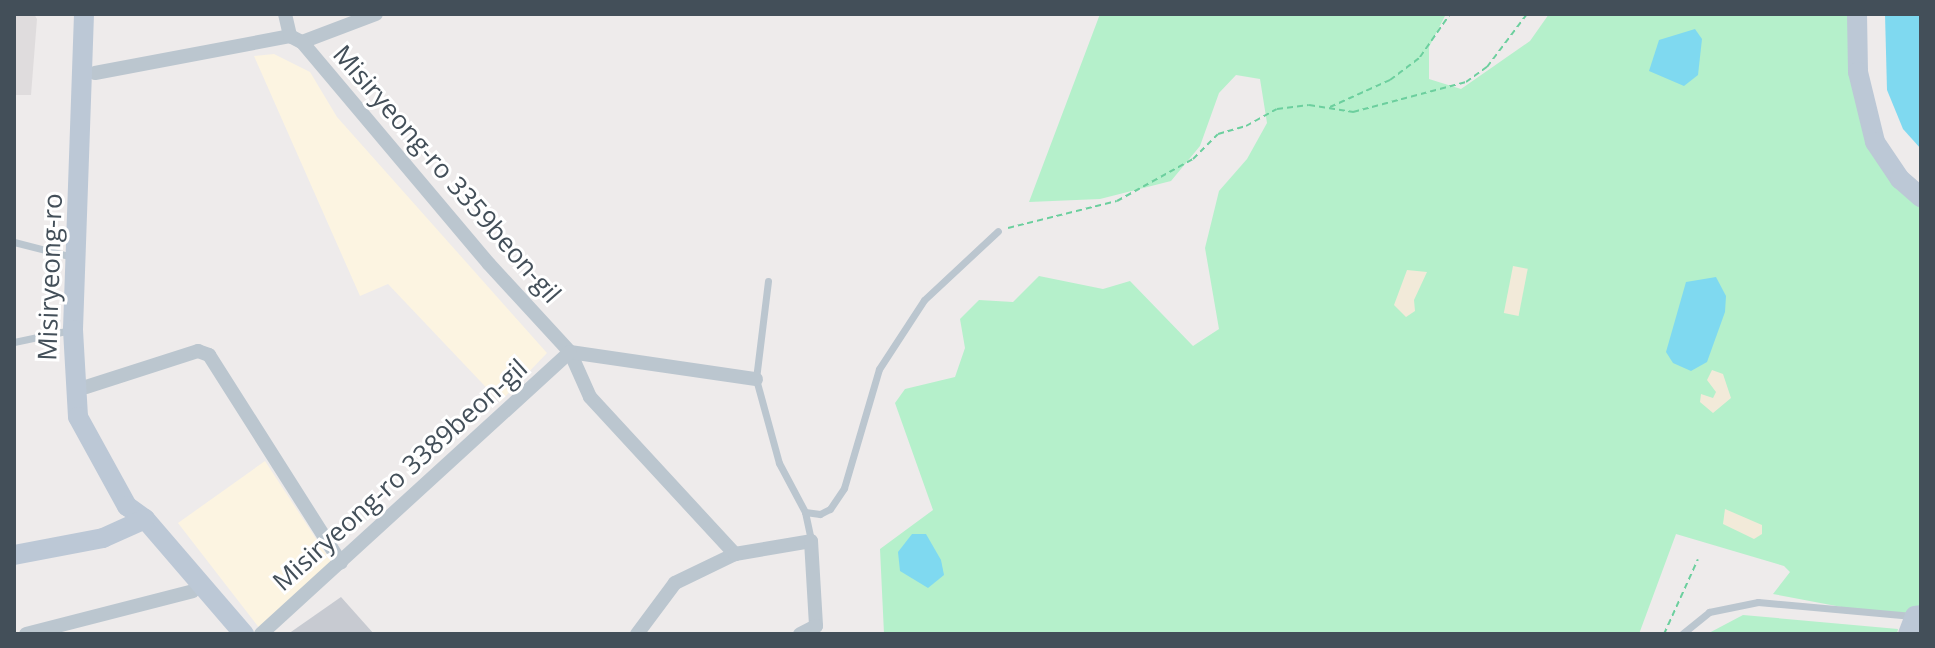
<!DOCTYPE html>
<style>
body{margin:0}
#map{position:relative;width:1935px;height:648px;overflow:hidden;background:#eeebeb;font-family:"Open Sans",sans-serif}
div>[style]{position:absolute}
[style*='--x']{left:calc(var(--x)*1px);top:calc(var(--y)*1px);width:calc(var(--w)*1px);rotate:calc(var(--a)*1deg)}
.commercial>*{inset:0;background:#fcf4e1}
.education>*{inset:0;background:#dfdcdd}
.green>*{inset:0;background:#b5f0cb}
.sand>*{inset:0;background:#f2ead9;transform-origin:0 0}
.water>*{inset:0;background:#7fd9f0}
.building>*{inset:0;background:#c7cad1}
.path>*{height:2px;margin-top:-1px;transform-origin:0;background:repeating-linear-gradient(90deg,#6ccf9e 0 6px,transparent 0 10px)}
.lane>*{height:7px;margin:-3.5px;padding:0 3.5px;transform-origin:3.5px;border-radius:3.5px;background:#bbc6cf}
.street>*{height:14px;margin:-7px;padding:0 7px;transform-origin:7px;border-radius:7px;background:#bbc6cf}
.secondary>*{height:20px;margin:-10px;padding:0 10px;transform-origin:10px;border-radius:10px;background:#bcc8d6}
span{translate:-50% -50%;white-space:nowrap;text-align:center;line-height:1.15;-webkit-text-stroke:6px #fff;paint-order:stroke}
.street-label{font-size:26px;color:#434f59}
.frame{position:absolute;inset:0;border:16px solid #434f59;pointer-events:none}
</style>
<div id="map">
<div class="commercial">
<div style="clip-path:polygon(274px 54px,310px 72px,337px 117px,547px 353px,500px 402px,388px 284px,360px 296px,254px 56px)"></div>
<div style="clip-path:polygon(265px 461px,332px 563px,260px 629px,178px 523px)"></div>
</div>
<div class="education">
<div style="clip-path:polygon(14px 14px,34px 14px,37px 19px,31px 95px,14px 95px)"></div>
</div>
<div class="green">
<div style="clip-path:polygon(1100px 14px,1446px 14px,1429px 47px,1429px 79px,1461px 89px,1530px 41px,1549px 14px,1849px 14px,1853px 79px,1864px 128px,1921px 201px,1921px 622px,1773px 594px,1790px 572px,1784px 566px,1676px 534px,1639px 634px,884px 634px,880px 549px,933px 510px,895px 403px,905px 389px,955px 377px,965px 348px,960px 319px,979px 300px,1013px 302px,1039px 276px,1103px 289px,1130px 281px,1193px 346px,1219px 329px,1205px 248px,1219px 191px,1247px 159px,1267px 123px,1260px 79px,1236px 75px,1219px 93px,1200px 146px,1171px 181px,1100px 199px,1029px 202px)"></div>
<div style="clip-path:polygon(1743px 615px,1898px 629px,1897px 634px,1707px 634px)"></div>
</div>
<div class="sand">
<div style="left:1513px;top:266px;width:15px;height:48px;rotate:11deg"></div>
<div style="clip-path:polygon(1407px 270px,1427px 272px,1414px 300px,1415px 311px,1406px 317px,1394px 305px)"></div>
<div style="clip-path:polygon(1712px 370px,1723px 374px,1731px 398px,1713px 413px,1700px 402px,1701px 394px,1713px 398px,1716px 392px,1707px 380px)"></div>
<div style="clip-path:polygon(1725px 509px,1762px 525px,1762px 534px,1754px 539px,1723px 524px)"></div>
</div>
<div class="water">
<div style="clip-path:polygon(1885px 14px,1921px 14px,1921px 149px,1903px 129px,1887px 90px)"></div>
<div style="clip-path:polygon(1695px 29px,1702px 39px,1698px 75px,1684px 86px,1649px 71px,1659px 40px)"></div>
<div style="clip-path:polygon(1716px 277px,1726px 296px,1725px 312px,1707px 362px,1691px 371px,1673px 363px,1666px 352px,1686px 282px)"></div>
<div style="clip-path:polygon(912px 534px,926px 534px,941px 560px,944px 575px,928px 588px,900px 571px,898px 552px)"></div>
</div>
<div class="building">
<div style="clip-path:polygon(341px 597px,374px 634px,288px 634px)"></div>
</div>
<div class="path">
<div style="--x:1330;--y:107;--w:66;--a:-24.2"></div>
<div style="--x:1390;--y:80;--w:38;--a:-37"></div>
<div style="--x:1420;--y:57;--w:52;--a:-55.1"></div>
<div style="--x:1008;--y:228;--w:112;--a:-13.9"></div>
<div style="--x:1117;--y:201;--w:87;--a:-28.9"></div>
<div style="--x:1193;--y:159;--w:35;--a:-45"></div>
<div style="--x:1218;--y:134;--w:29;--a:-16"></div>
<div style="--x:1246;--y:126;--w:35;--a:-29"></div>
<div style="--x:1277;--y:109;--w:32;--a:-7"></div>
<div style="--x:1309;--y:105;--w:45;--a:9"></div>
<div style="--x:1353;--y:112;--w:117;--a:-14.9"></div>
<div style="--x:1466;--y:82;--w:26;--a:-36"></div>
<div style="--x:1487;--y:67;--w:66;--a:-53"></div>
<div style="--x:1664;--y:634;--w:82;--a:-65.6"></div>
</div>
<div class="lane">
<div style="--x:14;--y:242;--w:61;--a:14.3"></div>
<div style="--x:768;--y:281;--w:99;--a:97"></div>
<div style="--x:756;--y:379;--w:87;--a:74.7"></div>
<div style="--x:779;--y:463;--w:55;--a:62"></div>
<div style="--x:805;--y:512;--w:30;--a:78"></div>
<div style="--x:14;--y:342;--w:58;--a:-11.9"></div>
<div style="--x:805;--y:512;--w:15;--a:8"></div>
<div style="--x:820;--y:514;--w:11;--a:-27"></div>
<div style="--x:830;--y:509;--w:25;--a:-56"></div>
<div style="--x:844;--y:488;--w:124;--a:-73.6"></div>
<div style="--x:879;--y:369;--w:82;--a:-56.9"></div>
<div style="--x:924;--y:300;--w:101;--a:-43"></div>
<div style="--x:1682;--y:634;--w:35;--a:-39"></div>
<div style="--x:1709;--y:612;--w:50;--a:-11.5"></div>
<div style="--x:1758;--y:602;--w:155;--a:5.2"></div>
</div>
<div class="street">
<div style="--x:285;--y:14;--w:23;--a:77"></div>
<div style="--x:302;--y:42;--w:79;--a:-20.7"></div>
<div style="--x:95;--y:73;--w:198;--a:-10.7"></div>
<div style="--x:290;--y:36;--w:13;--a:27"></div>
<div style="--x:302;--y:42;--w:290;--a:49.9"></div>
<div style="--x:489;--y:264;--w:120;--a:47.4"></div>
<div style="--x:570;--y:352;--w:49;--a:66"></div>
<div style="--x:590;--y:397;--w:214;--a:47.3"></div>
<div style="--x:735;--y:554;--w:67;--a:154.2"></div>
<div style="--x:675;--y:583;--w:64;--a:126.7"></div>
<div style="--x:570;--y:352;--w:188;--a:8.3"></div>
<div style="--x:86;--y:387;--w:118;--a:-17.8"></div>
<div style="--x:198;--y:351;--w:12;--a:20"></div>
<div style="--x:209;--y:355;--w:246;--a:57.6"></div>
<div style="--x:735;--y:554;--w:77;--a:-9.7"></div>
<div style="--x:811;--y:541;--w:85;--a:86.6"></div>
<div style="--x:816;--y:626;--w:18;--a:153"></div>
<div style="--x:26;--y:634;--w:172;--a:-14.4"></div>
<div style="--x:261;--y:634;--w:418;--a:-42.4"></div>
</div>
<div class="secondary">
<div style="--x:84;--y:14;--w:316;--a:92"></div>
<div style="--x:73;--y:330;--w:87;--a:86.7"></div>
<div style="--x:78;--y:417;--w:102;--a:61.2"></div>
<div style="--x:127;--y:506;--w:22;--a:36"></div>
<div style="--x:145;--y:519;--w:152;--a:49.3"></div>
<div style="--x:1857;--y:14;--w:58;--a:89"></div>
<div style="--x:1858;--y:72;--w:72;--a:76.3"></div>
<div style="--x:1875;--y:142;--w:45;--a:56"></div>
<div style="--x:1900;--y:179;--w:28;--a:41"></div>
<div style="--x:14;--y:555;--w:91;--a:-10.8"></div>
<div style="--x:103;--y:538;--w:46;--a:-24.3"></div>
<div style="--x:1908;--y:634;--w:19;--a:-69"></div>
<div style="--x:1915;--y:616;--w:6;--a:-9"></div>
</div>
<div class="street-label">
<span style="left:447px;top:174px;rotate:49deg">Misiryeong-ro 3359beon-gil</span>
<span style="left:50px;top:277px;rotate:-88deg">Misiryeong-ro</span>
<span style="left:400px;top:475px;rotate:-42deg">Misiryeong-ro 3389beon-gil</span>
</div>
<div class="frame"></div>
</div>
